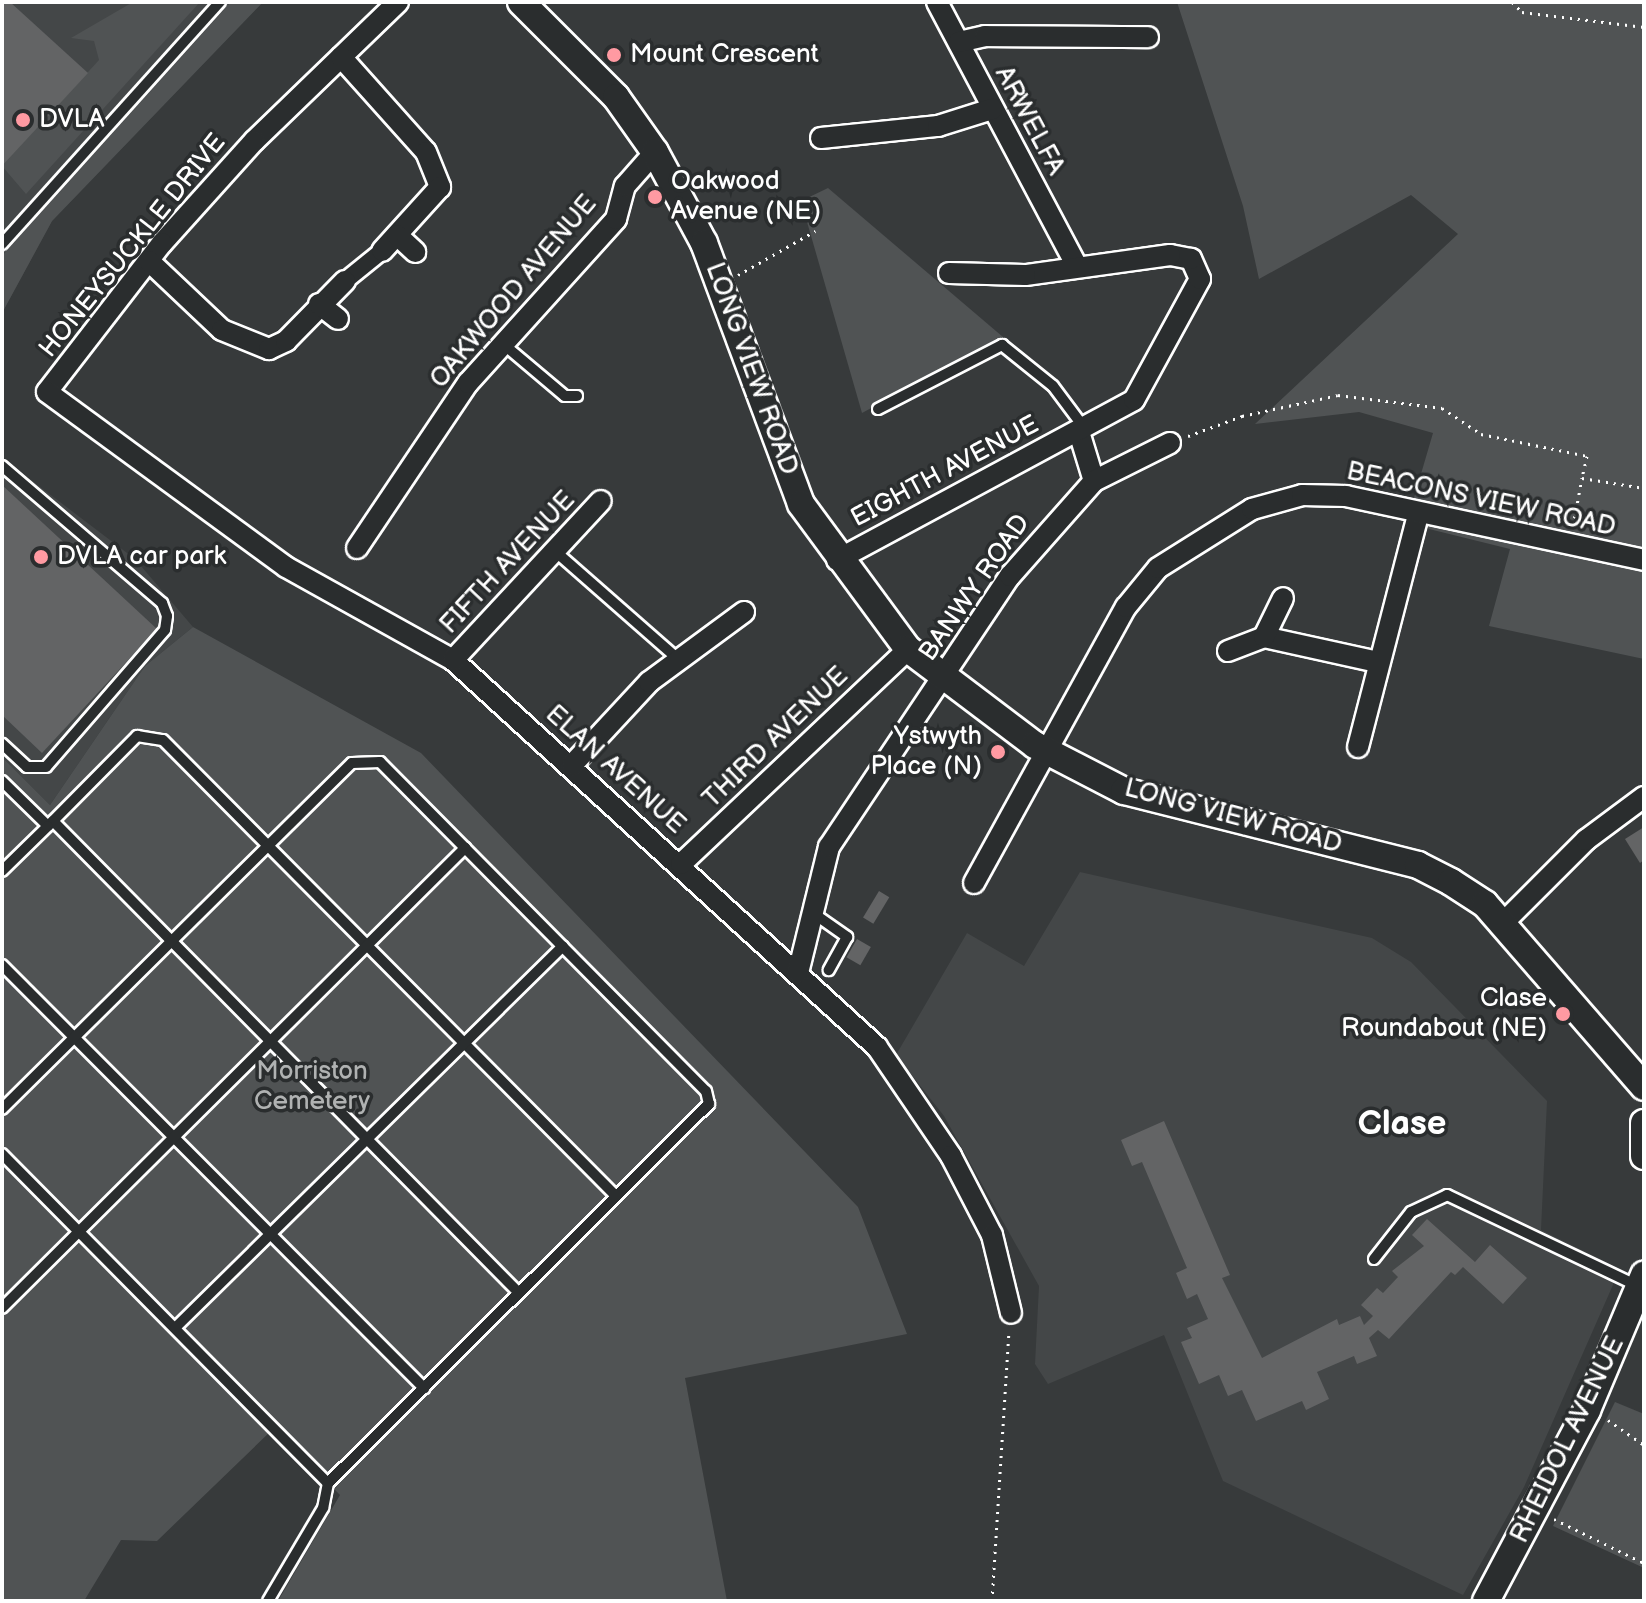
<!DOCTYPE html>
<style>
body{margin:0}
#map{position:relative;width:1646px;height:1603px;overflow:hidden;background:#373a3b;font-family:"Balsamiq Sans",sans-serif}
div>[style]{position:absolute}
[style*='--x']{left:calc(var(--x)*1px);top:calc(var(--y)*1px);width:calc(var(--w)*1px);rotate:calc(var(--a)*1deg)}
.built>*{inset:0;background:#444748}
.green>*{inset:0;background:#505354}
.building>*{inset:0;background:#636465;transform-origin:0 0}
.path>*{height:3px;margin-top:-1.5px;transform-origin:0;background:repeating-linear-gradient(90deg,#fff 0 2px,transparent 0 8px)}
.roads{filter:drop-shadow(2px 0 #fff) drop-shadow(-2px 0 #fff) drop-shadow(0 2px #fff) drop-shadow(0 -2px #fff)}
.service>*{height:10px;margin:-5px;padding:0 5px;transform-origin:5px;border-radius:5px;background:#2a2d2e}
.pedestrian>*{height:16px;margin:-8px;padding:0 8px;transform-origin:8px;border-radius:8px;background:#2a2d2e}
.minor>*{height:20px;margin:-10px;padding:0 10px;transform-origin:10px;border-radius:10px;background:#2a2d2e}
.tertiary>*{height:26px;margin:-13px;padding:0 13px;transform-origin:13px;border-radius:13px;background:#2a2d2e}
.dots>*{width:22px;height:22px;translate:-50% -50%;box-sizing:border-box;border:4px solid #2a2d2e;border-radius:50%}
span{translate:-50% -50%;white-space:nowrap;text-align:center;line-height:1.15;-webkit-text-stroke:7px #2a2d2e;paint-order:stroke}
.poi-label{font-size:26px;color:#fff}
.left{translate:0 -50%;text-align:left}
.right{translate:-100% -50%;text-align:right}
.street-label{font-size:26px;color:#fff}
.park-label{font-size:26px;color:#b0b2b2}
.district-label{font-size:34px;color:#fff;font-weight:700}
.frame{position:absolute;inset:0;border:4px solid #fff;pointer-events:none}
</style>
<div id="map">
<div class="built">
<div style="clip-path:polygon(2px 2px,263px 2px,52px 221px,2px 313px)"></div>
<div style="clip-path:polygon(2px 458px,135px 559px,193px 627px,145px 666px,50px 805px,2px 757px)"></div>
<div style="clip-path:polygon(1080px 872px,1372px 938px,1411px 962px,1547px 1101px,1541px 1230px,1620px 1269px,1524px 1487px,1463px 1595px,1223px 1481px,1164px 1335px,1048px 1384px,1035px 1364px,1039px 1286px,944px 1116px,896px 1055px,967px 933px,1024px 966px)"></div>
</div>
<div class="green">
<div style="clip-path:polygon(133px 2px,200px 2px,26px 194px,2px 166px,99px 60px,94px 41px,71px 38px)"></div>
<div style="clip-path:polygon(231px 2px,263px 2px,52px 221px,2px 313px,2px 256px)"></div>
<div style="clip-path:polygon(1177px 2px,1644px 2px,1644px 659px,1489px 626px,1510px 549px,1429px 529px,1411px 508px,1433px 433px,1359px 412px,1255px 424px,1458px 234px,1411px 195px,1259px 279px,1243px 206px)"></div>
<div style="clip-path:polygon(828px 188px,1003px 337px,862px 413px,801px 201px)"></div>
<div style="clip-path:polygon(193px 627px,421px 753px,858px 1207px,907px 1334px,685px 1378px,727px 1601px,278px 1601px,340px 1495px,274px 1428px,157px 1541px,121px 1540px,84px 1601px,2px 1601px,2px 757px,50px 805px,145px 666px)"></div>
<div style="clip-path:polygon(1615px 1402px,1644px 1414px,1644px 1568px,1553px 1526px)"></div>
</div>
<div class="building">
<div style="clip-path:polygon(2px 2px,10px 2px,88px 73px,2px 166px)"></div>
<div style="clip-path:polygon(2px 485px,157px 629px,42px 753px,2px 715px)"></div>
<div style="clip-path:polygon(1644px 827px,1644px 860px,1640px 863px,1625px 839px)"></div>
<div style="left:879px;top:891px;width:12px;height:31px;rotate:31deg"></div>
<div style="left:857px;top:939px;width:16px;height:21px;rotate:30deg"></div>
<div style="clip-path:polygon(1164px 1121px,1230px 1275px,1222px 1278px,1262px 1358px,1337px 1319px,1339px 1325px,1360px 1316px,1364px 1325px,1373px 1316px,1361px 1305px,1377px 1288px,1383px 1293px,1398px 1277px,1392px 1271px,1424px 1246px,1412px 1235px,1427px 1219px,1475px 1262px,1490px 1245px,1527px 1278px,1503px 1304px,1463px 1267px,1455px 1275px,1451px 1272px,1389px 1339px,1378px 1330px,1369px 1338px,1377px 1356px,1357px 1364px,1354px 1356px,1317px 1372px,1329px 1399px,1306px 1410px,1302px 1401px,1256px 1421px,1242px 1390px,1228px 1396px,1219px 1375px,1199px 1384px,1181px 1342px,1192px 1338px,1187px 1328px,1208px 1319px,1197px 1294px,1187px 1299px,1176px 1273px,1187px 1268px,1142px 1162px,1132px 1166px,1121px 1140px)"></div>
</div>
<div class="path">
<div style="--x:1512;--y:2;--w:14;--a:45"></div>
<div style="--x:1522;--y:12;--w:123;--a:7"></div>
<div style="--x:738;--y:275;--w:89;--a:-29.7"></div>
<div style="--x:1188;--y:436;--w:58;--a:-20.3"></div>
<div style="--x:1242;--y:416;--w:98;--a:-12.3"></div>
<div style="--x:1338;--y:395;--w:105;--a:7.1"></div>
<div style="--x:1442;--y:408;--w:47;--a:33.7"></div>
<div style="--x:1481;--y:434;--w:108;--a:11.7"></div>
<div style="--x:1587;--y:456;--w:23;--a:103"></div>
<div style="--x:1582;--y:478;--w:63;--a:9.2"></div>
<div style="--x:1573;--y:526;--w:49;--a:-79.4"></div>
<div style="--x:1608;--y:1420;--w:44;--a:34.8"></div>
<div style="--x:1554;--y:1519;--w:100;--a:26.1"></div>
<div style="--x:992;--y:1601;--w:269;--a:-86.4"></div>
</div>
<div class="roads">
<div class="service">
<div style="--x:2;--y:244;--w:326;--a:-48"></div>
<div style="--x:502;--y:343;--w:82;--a:40.1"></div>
<div style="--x:565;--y:396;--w:12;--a:0"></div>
<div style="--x:878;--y:409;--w:140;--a:-27.3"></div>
<div style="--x:1002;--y:345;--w:65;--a:38.8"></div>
<div style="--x:1053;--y:386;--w:54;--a:53.3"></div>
<div style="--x:2;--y:466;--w:211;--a:40.6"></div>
<div style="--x:162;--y:603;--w:14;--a:69"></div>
<div style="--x:167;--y:616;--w:14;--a:98"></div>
<div style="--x:165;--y:630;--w:181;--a:131"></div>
<div style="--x:46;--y:767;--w:19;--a:180"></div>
<div style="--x:27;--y:767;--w:34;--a:-137"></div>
<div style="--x:555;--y:551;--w:164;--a:41.3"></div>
<div style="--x:2;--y:781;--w:64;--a:44.4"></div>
<div style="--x:48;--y:826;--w:127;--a:-45.3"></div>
<div style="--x:137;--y:736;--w:26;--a:9"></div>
<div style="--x:163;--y:740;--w:643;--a:45.19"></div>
<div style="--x:53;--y:821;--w:663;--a:45.37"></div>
<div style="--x:2;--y:871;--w:64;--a:-44.4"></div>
<div style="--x:813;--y:913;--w:42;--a:35.2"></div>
<div style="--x:847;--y:937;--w:38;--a:119"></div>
<div style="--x:2;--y:965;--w:598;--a:45.07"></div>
<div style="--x:2;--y:1109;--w:492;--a:-44.7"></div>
<div style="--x:352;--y:763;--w:28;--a:-2"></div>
<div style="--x:380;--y:762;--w:463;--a:45.3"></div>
<div style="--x:706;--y:1091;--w:13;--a:77"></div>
<div style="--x:709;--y:1104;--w:537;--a:135.15"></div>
<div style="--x:2;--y:1154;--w:463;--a:45.3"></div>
<div style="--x:328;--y:1483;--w:25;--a:101"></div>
<div style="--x:323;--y:1508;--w:108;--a:120.6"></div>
<div style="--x:1374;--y:1259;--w:60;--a:-51.8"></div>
<div style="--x:1411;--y:1212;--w:40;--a:-25"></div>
<div style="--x:1447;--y:1195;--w:212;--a:25.5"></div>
<div style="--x:2;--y:1308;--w:653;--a:-44.81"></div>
<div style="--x:175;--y:1328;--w:544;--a:-44.55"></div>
</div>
<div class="pedestrian">
<div style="--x:345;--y:281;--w:48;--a:-39"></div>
</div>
<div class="minor">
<div style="--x:398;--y:2;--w:200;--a:136"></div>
<div style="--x:254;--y:141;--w:137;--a:132"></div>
<div style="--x:162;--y:243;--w:188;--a:127.7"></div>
<div style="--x:47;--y:392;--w:296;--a:36.2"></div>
<div style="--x:286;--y:567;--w:191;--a:29.1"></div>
<div style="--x:453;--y:660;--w:574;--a:42.39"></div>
<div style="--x:877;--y:1047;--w:132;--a:55.8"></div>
<div style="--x:951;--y:1156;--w:89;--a:62.6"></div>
<div style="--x:992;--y:1235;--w:80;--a:76.3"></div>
<div style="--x:937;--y:2;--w:297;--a:62.1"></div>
<div style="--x:959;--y:42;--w:27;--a:-13"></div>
<div style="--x:985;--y:36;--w:163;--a:0.4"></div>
<div style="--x:341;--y:57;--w:127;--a:48.2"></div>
<div style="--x:426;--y:152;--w:38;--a:68"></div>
<div style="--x:440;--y:187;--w:86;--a:132.2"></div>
<div style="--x:821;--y:138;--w:118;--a:-5.9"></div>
<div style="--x:938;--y:126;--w:57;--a:-17.5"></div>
<div style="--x:397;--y:235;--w:25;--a:43"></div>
<div style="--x:149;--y:261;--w:100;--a:43.4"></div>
<div style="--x:222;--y:330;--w:51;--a:22"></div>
<div style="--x:269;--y:349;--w:19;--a:-25"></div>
<div style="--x:286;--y:341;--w:84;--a:-45.5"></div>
<div style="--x:319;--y:304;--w:24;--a:38"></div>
<div style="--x:1079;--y:432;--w:51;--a:73"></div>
<div style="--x:357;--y:548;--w:199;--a:-56.1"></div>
<div style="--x:468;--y:383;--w:221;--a:-47.9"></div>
<div style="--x:616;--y:219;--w:34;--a:-75"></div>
<div style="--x:625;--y:186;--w:45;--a:-48.6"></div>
<div style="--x:837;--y:560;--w:337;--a:-28.3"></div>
<div style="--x:1134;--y:400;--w:138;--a:-61.4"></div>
<div style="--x:1200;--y:279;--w:22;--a:-114"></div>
<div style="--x:1191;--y:259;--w:21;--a:-169"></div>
<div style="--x:1170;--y:255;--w:146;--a:172.1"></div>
<div style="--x:1025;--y:275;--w:76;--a:-178.5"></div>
<div style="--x:1264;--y:637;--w:117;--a:12.4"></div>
<div style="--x:1228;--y:651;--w:39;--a:-21"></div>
<div style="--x:1264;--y:637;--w:43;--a:-64"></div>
<div style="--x:453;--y:660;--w:217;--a:-47.1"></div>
<div style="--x:1358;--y:747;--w:240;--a:-75.5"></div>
<div style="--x:572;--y:765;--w:113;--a:-47.1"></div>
<div style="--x:649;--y:682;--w:118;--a:-36.4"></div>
<div style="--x:681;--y:864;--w:313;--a:-43.4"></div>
<div style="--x:974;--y:883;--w:315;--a:-61.2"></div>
<div style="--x:1126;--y:607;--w:50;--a:-50.6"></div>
<div style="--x:1158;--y:568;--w:111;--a:-32.1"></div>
<div style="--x:1252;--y:509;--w:52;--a:-15.6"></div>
<div style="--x:1302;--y:495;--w:44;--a:1.3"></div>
<div style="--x:1346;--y:496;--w:305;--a:12.1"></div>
<div style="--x:1502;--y:924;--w:119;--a:-45"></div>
<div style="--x:1586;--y:840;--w:72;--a:-36.6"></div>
<div style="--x:798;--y:973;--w:130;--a:-76.2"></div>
<div style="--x:829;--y:847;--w:326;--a:-56.3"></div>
<div style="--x:1010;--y:576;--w:127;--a:-48.5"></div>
<div style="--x:1094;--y:481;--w:85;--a:-26.6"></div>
</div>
<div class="tertiary">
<div style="--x:521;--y:2;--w:134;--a:45"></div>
<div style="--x:616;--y:97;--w:67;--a:54.7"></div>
<div style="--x:655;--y:152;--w:103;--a:61.7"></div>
<div style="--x:704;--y:243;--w:278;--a:69.6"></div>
<div style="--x:801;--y:504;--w:180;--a:53.6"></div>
<div style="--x:908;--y:649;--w:159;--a:37.1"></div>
<div style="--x:1035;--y:745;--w:100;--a:27.3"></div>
<div style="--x:1124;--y:791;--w:303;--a:14.1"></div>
<div style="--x:1418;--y:865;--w:37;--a:27"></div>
<div style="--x:1451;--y:882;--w:40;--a:32.9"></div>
<div style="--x:1485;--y:904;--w:242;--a:49"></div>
<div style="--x:1644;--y:1123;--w:33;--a:90"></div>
<div style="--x:1486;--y:1601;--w:216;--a:-62.1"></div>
<div style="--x:1587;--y:1410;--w:147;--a:-67.1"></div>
</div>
</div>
<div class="dots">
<div style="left:614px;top:55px;background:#ff9aa2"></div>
<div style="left:23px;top:120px;background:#ff9aa2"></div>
<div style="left:655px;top:197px;background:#ff9aa2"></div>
<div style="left:41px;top:557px;background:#ff9aa2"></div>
<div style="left:998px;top:752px;background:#ff9aa2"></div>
<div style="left:1563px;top:1014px;background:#ff9aa2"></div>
</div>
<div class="poi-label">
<span class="left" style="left:630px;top:55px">Mount Crescent</span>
<span class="left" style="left:39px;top:120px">DVLA</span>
<span class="left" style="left:671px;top:197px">Oakwood<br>Avenue (NE)</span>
<span class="left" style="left:57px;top:557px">DVLA car park</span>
<span class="right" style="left:982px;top:752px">Ystwyth<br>Place (N)</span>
<span class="right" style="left:1547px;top:1014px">Clase<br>Roundabout (NE)</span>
</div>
<div class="street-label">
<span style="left:1029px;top:121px;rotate:62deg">ARWELFA</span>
<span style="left:133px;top:246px;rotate:-51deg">HONEYSUCKLE DRIVE</span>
<span style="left:514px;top:292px;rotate:-50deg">OAKWOOD AVENUE</span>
<span style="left:751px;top:369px;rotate:70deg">LONG VIEW ROAD</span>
<span style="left:945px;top:472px;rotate:-28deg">EIGHTH AVENUE</span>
<span style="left:1481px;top:500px;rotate:12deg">BEACONS VIEW ROAD</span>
<span style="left:508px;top:563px;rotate:-47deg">FIFTH AVENUE</span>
<span style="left:975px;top:588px;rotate:-55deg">BANWY ROAD</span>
<span style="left:776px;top:738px;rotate:-44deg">THIRD AVENUE</span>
<span style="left:615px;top:770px;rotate:42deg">ELAN AVENUE</span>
<span style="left:1233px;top:817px;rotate:15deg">LONG VIEW ROAD</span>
<span style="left:1568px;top:1440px;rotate:-64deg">RHEIDOL AVENUE</span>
</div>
<div class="park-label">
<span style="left:312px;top:1087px">Morriston<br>Cemetery</span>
</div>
<div class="district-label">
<span style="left:1402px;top:1124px">Clase</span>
</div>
<div class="frame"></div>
</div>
